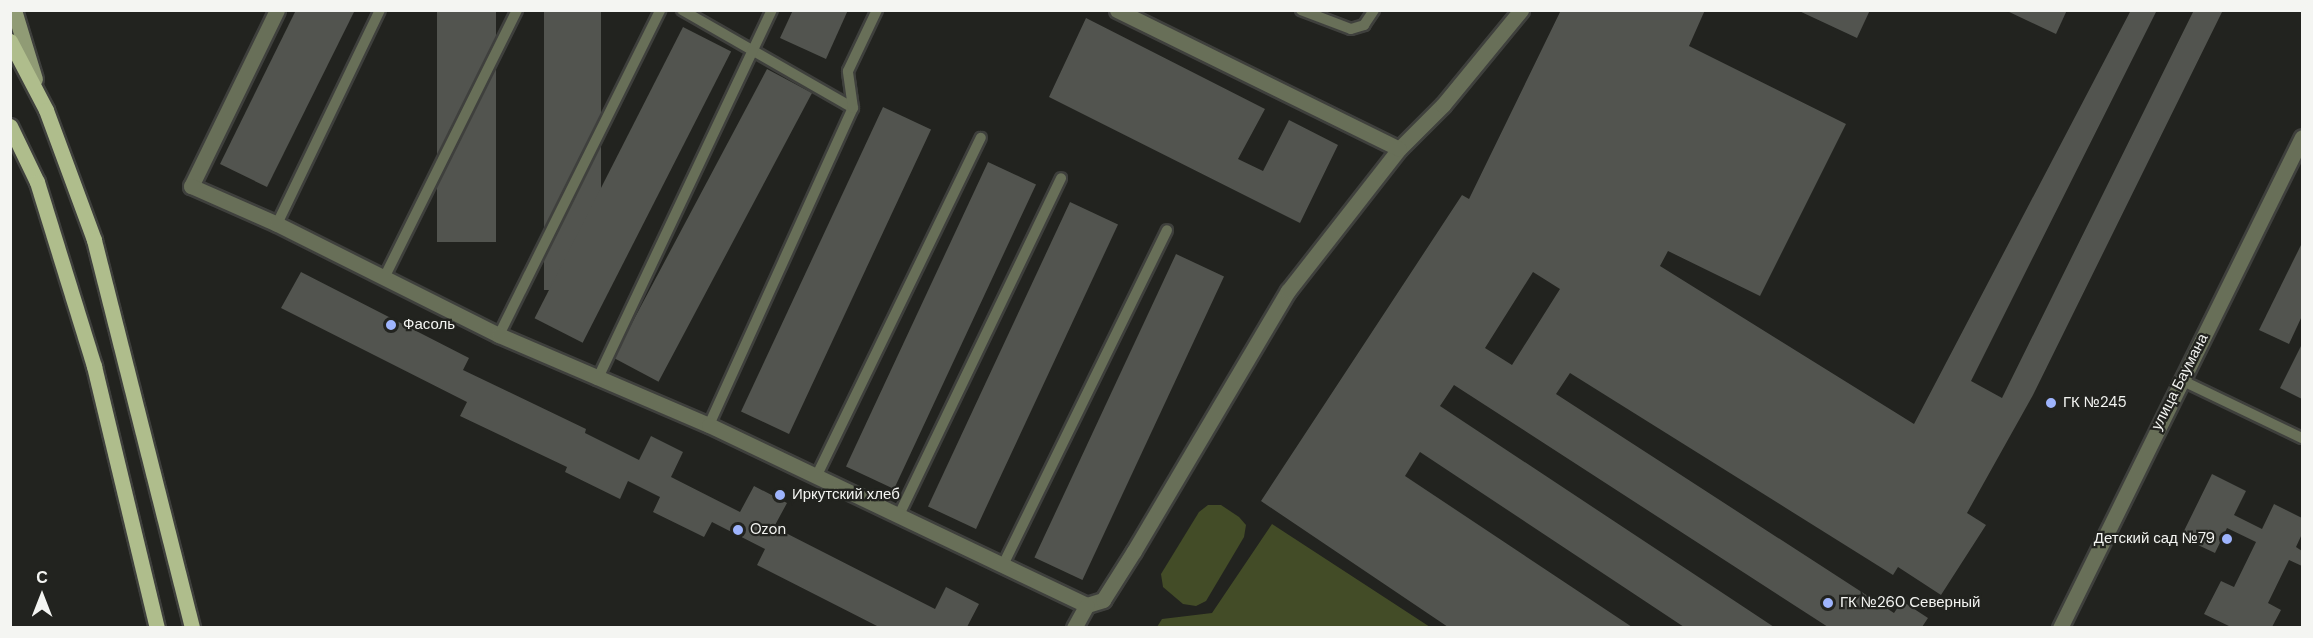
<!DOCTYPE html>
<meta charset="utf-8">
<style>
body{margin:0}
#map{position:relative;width:2313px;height:638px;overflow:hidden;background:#22231f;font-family:"DM Sans",sans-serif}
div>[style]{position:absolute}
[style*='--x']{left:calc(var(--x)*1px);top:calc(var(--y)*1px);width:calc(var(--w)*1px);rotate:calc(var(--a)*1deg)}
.green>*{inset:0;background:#434c27}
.building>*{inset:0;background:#52544f;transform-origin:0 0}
.roads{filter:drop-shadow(2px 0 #3f403d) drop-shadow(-2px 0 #3f403d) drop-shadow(0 2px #3f403d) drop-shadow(0 -2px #3f403d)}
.service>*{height:10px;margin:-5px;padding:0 5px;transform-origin:5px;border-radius:5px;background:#686f58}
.minor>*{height:15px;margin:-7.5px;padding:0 7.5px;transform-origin:7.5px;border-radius:7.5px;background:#686f58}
.secondary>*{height:15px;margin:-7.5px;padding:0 7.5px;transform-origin:7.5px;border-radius:7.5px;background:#909b75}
.primary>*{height:15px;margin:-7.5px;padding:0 7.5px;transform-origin:7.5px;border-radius:7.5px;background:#afbd8c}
.dots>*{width:16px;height:16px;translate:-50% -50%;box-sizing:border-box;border:3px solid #22231f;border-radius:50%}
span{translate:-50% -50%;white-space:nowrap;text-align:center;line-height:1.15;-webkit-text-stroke:4.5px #22231f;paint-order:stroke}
.poi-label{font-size:15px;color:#f4f5f2}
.left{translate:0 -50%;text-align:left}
.right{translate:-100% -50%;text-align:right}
.street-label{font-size:15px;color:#f4f5f2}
.frame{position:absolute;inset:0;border:12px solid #f4f5f2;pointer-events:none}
.north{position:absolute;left:12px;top:566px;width:60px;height:60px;-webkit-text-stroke:4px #22231f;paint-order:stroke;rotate:0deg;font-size:16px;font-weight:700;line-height:24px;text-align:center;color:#f4f5f2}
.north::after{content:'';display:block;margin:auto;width:21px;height:27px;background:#f4f5f2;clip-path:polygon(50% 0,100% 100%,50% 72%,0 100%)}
</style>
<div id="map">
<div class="green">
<div style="clip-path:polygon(1208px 505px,1221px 505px,1239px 517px,1246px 525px,1244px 537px,1206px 601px,1196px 606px,1183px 604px,1163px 587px,1161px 574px,1199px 512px)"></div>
<div style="clip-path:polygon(1272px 524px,1430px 627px,1157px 627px,1162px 619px,1212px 613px)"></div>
</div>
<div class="building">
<div style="clip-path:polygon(296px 10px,355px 10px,267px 187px,220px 164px)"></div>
<div style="left:437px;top:10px;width:59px;height:232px"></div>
<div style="left:544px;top:10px;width:57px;height:280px"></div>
<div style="clip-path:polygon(793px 10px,848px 10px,826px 59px,780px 38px)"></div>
<div style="clip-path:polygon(evenodd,1561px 10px,1705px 10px,1689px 46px,1846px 124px,1760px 296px,1668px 251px,1660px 266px,1914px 424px,2131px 10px,2157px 10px,1971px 381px,2002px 398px,2194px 10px,2223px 10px,2033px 395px,1967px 513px,1986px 525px,1941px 595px,1898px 567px,1893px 575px,1570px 373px,1556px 394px,1894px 613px,1902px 601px,1928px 618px,1922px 627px,1828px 627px,1454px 385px,1440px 406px,1774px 627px,1684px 627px,1420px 452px,1405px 476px,1632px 627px,1448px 627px,1261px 501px,1462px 195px,1469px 199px,1561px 10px,1533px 272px,1560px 289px,1512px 365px,1485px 348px,1533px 272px)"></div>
<div style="clip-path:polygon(1797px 10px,1870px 10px,1857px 38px)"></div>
<div style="clip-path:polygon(2005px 10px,2067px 10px,2056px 34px)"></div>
<div style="clip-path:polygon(1086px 18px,1265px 109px,1238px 159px,1263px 171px,1289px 120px,1338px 145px,1300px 223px,1049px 97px)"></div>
<div style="left:683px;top:27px;width:54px;height:327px;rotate:27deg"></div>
<div style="left:767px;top:69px;width:51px;height:327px;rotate:28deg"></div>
<div style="left:883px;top:107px;width:53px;height:336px;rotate:25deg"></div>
<div style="left:988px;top:162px;width:53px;height:336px;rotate:25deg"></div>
<div style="left:1070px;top:202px;width:53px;height:336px;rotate:25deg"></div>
<div style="clip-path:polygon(2302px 243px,2302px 316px,2289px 344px,2259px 330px)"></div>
<div style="left:1176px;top:254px;width:53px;height:335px;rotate:25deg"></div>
<div style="clip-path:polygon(301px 272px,469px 358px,463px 370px,586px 429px,585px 433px,639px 460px,651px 436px,683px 452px,671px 477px,740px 512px,754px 486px,787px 503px,774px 527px,935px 609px,946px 587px,979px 604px,967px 627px,879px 627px,757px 565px,765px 549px,712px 522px,704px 537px,653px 512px,660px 497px,628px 481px,620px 499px,565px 472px,567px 467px,460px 416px,467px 402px,281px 308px)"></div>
<div style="clip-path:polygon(2302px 344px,2302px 399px,2280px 388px)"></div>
<div style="clip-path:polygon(2212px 474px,2246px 491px,2234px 515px,2262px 529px,2274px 504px,2302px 518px,2302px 534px,2296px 547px,2302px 551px,2302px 566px,2289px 560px,2268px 603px,2281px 610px,2272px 627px,2231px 627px,2204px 614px,2221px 581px,2234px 587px,2256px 542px,2227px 528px,2215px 553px,2181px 537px)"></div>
</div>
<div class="roads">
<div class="service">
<div style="--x:682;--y:10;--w:197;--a:29.8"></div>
<div style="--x:1301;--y:10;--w:53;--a:20.8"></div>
<div style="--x:1351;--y:29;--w:14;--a:-17"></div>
<div style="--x:1364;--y:25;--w:18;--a:-56"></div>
<div style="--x:277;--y:224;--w:237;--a:-64.3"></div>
<div style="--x:384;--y:278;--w:299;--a:-63.6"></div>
<div style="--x:499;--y:335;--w:363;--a:-63.6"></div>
<div style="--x:597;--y:380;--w:409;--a:-64.7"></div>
<div style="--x:2181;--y:380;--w:134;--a:25.6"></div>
<div style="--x:709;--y:425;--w:348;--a:-65.6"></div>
<div style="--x:853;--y:108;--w:37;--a:-98"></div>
<div style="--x:848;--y:71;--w:68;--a:-64.6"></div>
<div style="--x:817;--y:475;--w:375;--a:-64.1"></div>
<div style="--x:898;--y:517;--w:376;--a:-64.3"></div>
<div style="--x:1002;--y:567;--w:375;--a:-63.9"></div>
</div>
<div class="minor">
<div style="--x:277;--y:10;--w:196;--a:116"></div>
<div style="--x:191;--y:186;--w:94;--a:23.8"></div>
<div style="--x:277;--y:224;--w:248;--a:26.6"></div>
<div style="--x:499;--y:335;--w:228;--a:23.2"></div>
<div style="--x:709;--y:425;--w:419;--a:25.5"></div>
<div style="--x:1087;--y:605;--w:17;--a:-17"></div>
<div style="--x:1103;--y:600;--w:58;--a:-57.7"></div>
<div style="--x:1134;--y:551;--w:302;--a:-59.4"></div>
<div style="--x:1288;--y:291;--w:180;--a:-52"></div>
<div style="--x:1399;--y:149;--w:62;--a:-45"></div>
<div style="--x:1443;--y:105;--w:123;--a:-50.6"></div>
<div style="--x:1117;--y:10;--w:314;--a:26.2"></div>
<div style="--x:1074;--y:628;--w:26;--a:-61"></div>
<div style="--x:2060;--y:628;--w:547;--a:-63.76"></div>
</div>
<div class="secondary">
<div style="--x:14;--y:10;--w:72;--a:73.1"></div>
</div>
<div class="primary">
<div style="--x:10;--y:41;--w:78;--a:62.4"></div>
<div style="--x:46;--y:110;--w:139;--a:69.7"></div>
<div style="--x:94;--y:240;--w:400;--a:75.8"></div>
<div style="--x:10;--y:126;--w:62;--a:64.3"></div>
<div style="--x:37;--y:182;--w:193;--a:72.8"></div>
<div style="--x:94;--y:366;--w:269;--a:76.5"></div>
</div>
</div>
<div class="dots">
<div style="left:391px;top:325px;background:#9eb4fd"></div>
<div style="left:2051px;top:403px;background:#9eb4fd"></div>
<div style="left:780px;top:495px;background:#9eb4fd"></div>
<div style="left:738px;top:530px;background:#9eb4fd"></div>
<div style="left:2227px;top:539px;background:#9eb4fd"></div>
<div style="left:1828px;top:603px;background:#9eb4fd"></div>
</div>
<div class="poi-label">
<span class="left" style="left:403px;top:325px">Фасоль</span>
<span class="left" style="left:2063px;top:403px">ГК №245</span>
<span class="left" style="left:792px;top:495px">Иркутский хлеб</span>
<span class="left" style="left:750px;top:530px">Ozon</span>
<span class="right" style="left:2215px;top:539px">Детский сад №79</span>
<span class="left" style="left:1840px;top:603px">ГК №260 Северный</span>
</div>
<div class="street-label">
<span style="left:2180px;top:382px;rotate:-63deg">улица Баумана</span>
</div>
<div class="frame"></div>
<div class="north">С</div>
</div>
